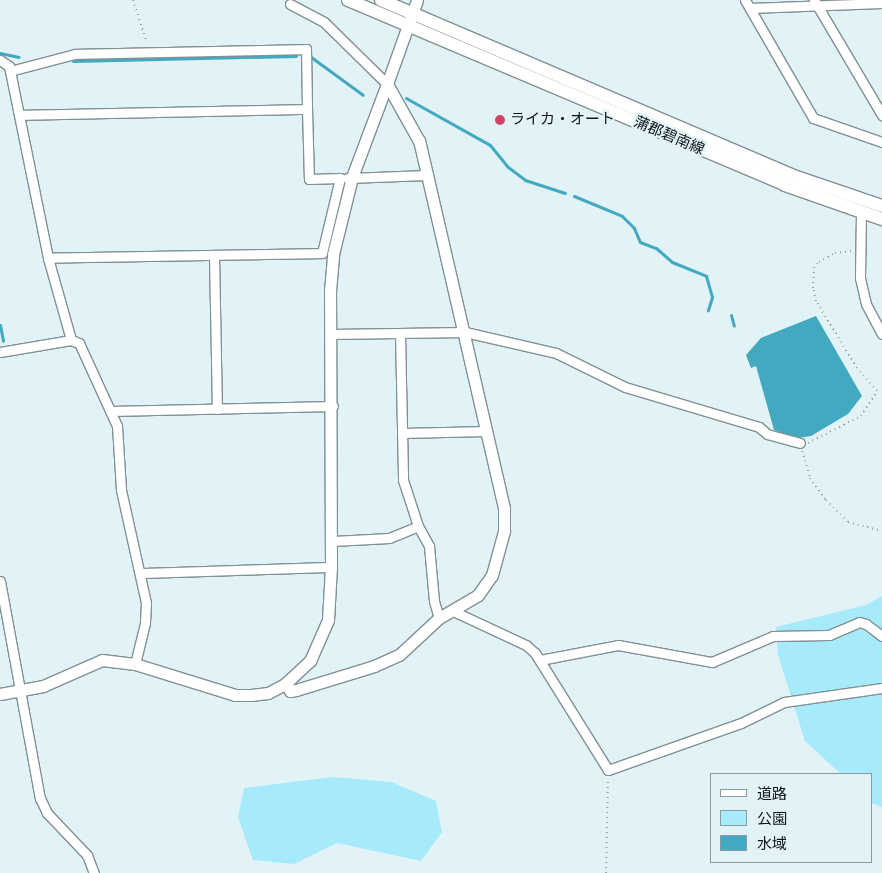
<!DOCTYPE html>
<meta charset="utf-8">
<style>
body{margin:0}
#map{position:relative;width:882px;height:873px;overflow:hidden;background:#e1f3f7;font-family:"Fira Sans","Noto Sans JP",sans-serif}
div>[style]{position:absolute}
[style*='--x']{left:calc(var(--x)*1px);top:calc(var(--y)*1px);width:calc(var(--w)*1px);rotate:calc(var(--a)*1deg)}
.green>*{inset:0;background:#a7eafb}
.water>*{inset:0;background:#43a9c0}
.stream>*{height:3px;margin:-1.5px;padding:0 1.5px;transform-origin:1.5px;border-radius:1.5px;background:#43a9c0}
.path>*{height:2px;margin-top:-1px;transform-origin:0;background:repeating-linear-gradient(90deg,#93a1a4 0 1px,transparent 0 5px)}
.roads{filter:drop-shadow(1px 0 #809094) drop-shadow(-1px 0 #809094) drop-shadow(0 1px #809094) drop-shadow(0 -1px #809094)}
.minor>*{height:9px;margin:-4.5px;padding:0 4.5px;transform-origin:4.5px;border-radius:4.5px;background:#fff}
.tertiary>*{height:11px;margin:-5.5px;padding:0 5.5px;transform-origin:5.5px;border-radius:5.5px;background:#fff}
.secondary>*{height:12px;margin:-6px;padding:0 6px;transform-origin:6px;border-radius:6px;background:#fff}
.dots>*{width:14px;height:14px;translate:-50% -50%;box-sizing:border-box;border:2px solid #e1f3f7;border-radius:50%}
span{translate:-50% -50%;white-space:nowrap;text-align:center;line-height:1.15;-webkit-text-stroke:4.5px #e1f3f7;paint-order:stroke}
.poi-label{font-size:15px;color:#0f1517}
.left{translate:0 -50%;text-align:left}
.street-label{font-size:15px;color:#0f1517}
.legend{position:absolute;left:710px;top:773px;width:162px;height:90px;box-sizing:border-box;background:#e1f3f7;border:1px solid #8d9a9d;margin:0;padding:6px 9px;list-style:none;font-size:15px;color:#0f1517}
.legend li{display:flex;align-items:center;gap:10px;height:25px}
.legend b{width:25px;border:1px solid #8d9a9d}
</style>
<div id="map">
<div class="green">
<div style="clip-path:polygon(882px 596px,882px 807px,871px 803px,871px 774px,841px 774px,805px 741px,778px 655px,776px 627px,866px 605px)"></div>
<div style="clip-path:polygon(333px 777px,391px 782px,436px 801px,442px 832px,421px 861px,337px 843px,294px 864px,253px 860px,238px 817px,244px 788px)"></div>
</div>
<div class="water">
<div style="clip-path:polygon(816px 316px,862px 396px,848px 414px,811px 436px,798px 438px,774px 430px,756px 366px,751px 368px,746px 355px,761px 338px)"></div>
</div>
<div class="stream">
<div style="--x:0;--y:53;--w:19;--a:12"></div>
<div style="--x:311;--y:57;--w:64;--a:36.2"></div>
<div style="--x:73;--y:61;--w:223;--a:-1.3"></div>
<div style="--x:406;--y:98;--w:96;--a:29.2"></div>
<div style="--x:490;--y:145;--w:28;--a:51"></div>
<div style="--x:508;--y:167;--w:21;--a:37"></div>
<div style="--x:525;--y:180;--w:42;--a:18"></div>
<div style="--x:574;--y:196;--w:52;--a:22.6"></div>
<div style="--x:622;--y:216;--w:17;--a:45"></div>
<div style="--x:634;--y:228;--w:15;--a:67"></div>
<div style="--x:640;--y:242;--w:17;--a:21"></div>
<div style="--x:656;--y:248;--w:21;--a:41"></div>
<div style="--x:672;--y:262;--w:37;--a:22"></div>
<div style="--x:706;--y:276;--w:22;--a:74"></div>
<div style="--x:712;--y:297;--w:14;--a:107"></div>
<div style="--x:731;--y:315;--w:11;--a:75"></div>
<div style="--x:0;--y:325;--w:16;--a:79"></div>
</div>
<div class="path">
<div style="--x:133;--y:0;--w:45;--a:72"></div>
<div style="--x:808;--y:443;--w:59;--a:-27"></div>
<div style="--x:861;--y:416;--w:30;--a:-57"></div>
<div style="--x:877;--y:391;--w:30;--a:-131"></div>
<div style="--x:857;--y:368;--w:79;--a:-121.5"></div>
<div style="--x:816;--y:301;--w:13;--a:-103"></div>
<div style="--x:813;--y:288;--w:20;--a:-87"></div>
<div style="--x:814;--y:268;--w:8;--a:-50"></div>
<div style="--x:819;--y:262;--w:18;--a:-29"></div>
<div style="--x:835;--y:253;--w:17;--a:-7"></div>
<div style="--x:802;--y:451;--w:28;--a:73"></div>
<div style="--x:810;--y:478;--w:27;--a:54"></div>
<div style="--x:826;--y:500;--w:31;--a:45"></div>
<div style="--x:848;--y:522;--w:35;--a:15"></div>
<div style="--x:606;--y:873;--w:95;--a:-88.8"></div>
</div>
<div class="roads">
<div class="minor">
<div style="--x:745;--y:0;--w:136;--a:60"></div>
<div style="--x:813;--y:118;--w:73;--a:19.2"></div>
<div style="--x:814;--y:0;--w:134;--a:59.4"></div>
<div style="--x:290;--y:4;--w:38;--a:28"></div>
<div style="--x:324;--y:22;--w:88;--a:44.5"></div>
<div style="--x:750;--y:8;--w:132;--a:-2.2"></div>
<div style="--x:0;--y:60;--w:11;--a:34"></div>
<div style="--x:9;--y:66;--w:196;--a:78.5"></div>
<div style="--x:48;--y:258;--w:85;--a:74.3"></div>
<div style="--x:10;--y:71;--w:67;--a:-14.7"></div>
<div style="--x:75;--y:54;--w:231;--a:-1.2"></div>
<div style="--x:306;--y:49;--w:60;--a:89"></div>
<div style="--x:19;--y:115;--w:288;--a:-1.2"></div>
<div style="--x:307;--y:109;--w:70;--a:88.4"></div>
<div style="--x:309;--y:179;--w:31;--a:-2"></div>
<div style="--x:340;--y:178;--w:77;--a:103.5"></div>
<div style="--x:322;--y:253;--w:274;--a:179"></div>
<div style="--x:347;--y:178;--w:81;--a:-2.1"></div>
<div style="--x:861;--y:213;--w:65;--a:90.9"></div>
<div style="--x:860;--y:278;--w:27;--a:77"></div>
<div style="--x:866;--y:304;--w:34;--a:62"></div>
<div style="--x:214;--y:255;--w:154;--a:88.9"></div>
<div style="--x:400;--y:333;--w:147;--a:88.8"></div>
<div style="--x:403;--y:480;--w:48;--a:71.9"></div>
<div style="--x:418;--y:526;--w:23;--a:61"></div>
<div style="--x:429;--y:546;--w:55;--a:84.8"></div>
<div style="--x:434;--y:601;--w:18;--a:74"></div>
<div style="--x:331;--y:334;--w:134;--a:-0.9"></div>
<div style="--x:465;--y:332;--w:93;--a:13"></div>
<div style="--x:556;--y:353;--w:77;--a:26.2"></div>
<div style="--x:625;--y:387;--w:140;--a:16.6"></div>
<div style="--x:759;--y:427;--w:11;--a:41"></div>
<div style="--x:767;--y:434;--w:34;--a:15"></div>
<div style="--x:0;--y:352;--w:72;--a:-9.6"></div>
<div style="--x:71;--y:340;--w:9;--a:21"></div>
<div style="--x:79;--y:343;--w:91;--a:65.4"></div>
<div style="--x:117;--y:426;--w:64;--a:86.4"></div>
<div style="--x:121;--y:490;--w:116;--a:77.5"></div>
<div style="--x:146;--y:603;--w:20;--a:93"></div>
<div style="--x:145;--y:623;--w:42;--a:103.7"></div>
<div style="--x:110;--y:411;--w:223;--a:-1.3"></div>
<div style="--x:402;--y:433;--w:85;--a:-1.3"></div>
<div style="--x:333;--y:541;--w:56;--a:-3.1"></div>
<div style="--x:389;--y:538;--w:31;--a:-22"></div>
<div style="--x:140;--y:573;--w:191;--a:-1.8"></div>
<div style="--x:0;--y:581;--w:221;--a:79.6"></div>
<div style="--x:40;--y:798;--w:17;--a:65"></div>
<div style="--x:47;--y:813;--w:58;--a:46.4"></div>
<div style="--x:87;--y:855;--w:19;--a:69"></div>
<div style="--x:453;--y:611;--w:81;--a:25"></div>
<div style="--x:526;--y:645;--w:12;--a:42"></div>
<div style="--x:535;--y:653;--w:138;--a:58"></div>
<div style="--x:608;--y:770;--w:141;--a:-19.5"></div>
<div style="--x:741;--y:723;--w:48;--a:-26"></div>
<div style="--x:784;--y:702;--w:99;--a:-8.1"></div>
<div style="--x:540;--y:660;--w:79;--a:-10.9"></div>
<div style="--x:618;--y:645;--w:96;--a:10.3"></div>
<div style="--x:712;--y:662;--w:66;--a:-23.1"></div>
<div style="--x:773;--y:636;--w:56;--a:-1"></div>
<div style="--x:829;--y:635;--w:33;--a:-23"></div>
<div style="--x:859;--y:622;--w:7;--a:16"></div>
<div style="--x:866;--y:624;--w:20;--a:37"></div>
</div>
<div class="tertiary">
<div style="--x:286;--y:683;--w:9;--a:63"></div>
<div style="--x:290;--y:691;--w:6;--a:-9"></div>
<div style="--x:296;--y:690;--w:82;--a:-17.1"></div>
<div style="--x:374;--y:666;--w:27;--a:-24"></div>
<div style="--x:399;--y:655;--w:54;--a:-42.8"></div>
<div style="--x:439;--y:618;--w:45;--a:-30.5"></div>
<div style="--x:478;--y:595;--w:24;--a:-55"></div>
<div style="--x:492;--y:575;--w:46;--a:-74.7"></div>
<div style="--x:504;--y:531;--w:23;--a:-90"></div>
<div style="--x:504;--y:508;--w:377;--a:-103"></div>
<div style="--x:419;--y:141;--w:65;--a:-119.3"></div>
<div style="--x:387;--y:84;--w:89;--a:-70.3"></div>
<div style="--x:0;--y:694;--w:44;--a:-10.5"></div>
<div style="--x:43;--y:686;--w:64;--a:-23.8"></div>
<div style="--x:102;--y:660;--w:33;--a:7"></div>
<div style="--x:135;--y:664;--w:105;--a:17.2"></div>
<div style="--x:235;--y:695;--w:16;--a:0"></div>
<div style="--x:251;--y:695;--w:17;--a:-7"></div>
<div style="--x:268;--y:693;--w:19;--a:-28"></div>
<div style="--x:285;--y:684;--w:34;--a:-43"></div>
<div style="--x:310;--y:661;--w:45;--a:-66.3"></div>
<div style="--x:328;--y:620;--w:53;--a:-86.8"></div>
<div style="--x:331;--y:567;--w:276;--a:-90.2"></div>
<div style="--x:330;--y:291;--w:37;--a:-85"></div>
<div style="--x:333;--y:254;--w:79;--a:-76.1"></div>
<div style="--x:352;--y:177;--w:99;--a:-69.4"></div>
</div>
<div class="secondary">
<div style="--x:348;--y:0;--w:475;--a:22.9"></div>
<div style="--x:785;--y:185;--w:103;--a:19.3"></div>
<div style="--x:381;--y:0;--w:446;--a:23.1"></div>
<div style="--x:791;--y:175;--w:96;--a:18.8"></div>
</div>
</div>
<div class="dots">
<div style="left:500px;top:120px;background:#d24364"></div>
</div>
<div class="poi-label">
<span class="left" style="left:510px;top:120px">ライカ・オート</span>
</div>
<div class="street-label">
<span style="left:669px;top:136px;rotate:23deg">蒲郡碧南線</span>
</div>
<ul class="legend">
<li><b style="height:6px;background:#fff"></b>道路</li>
<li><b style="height:14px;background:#a7eafb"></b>公園</li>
<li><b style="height:14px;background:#43a9c0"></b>水域</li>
</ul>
</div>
